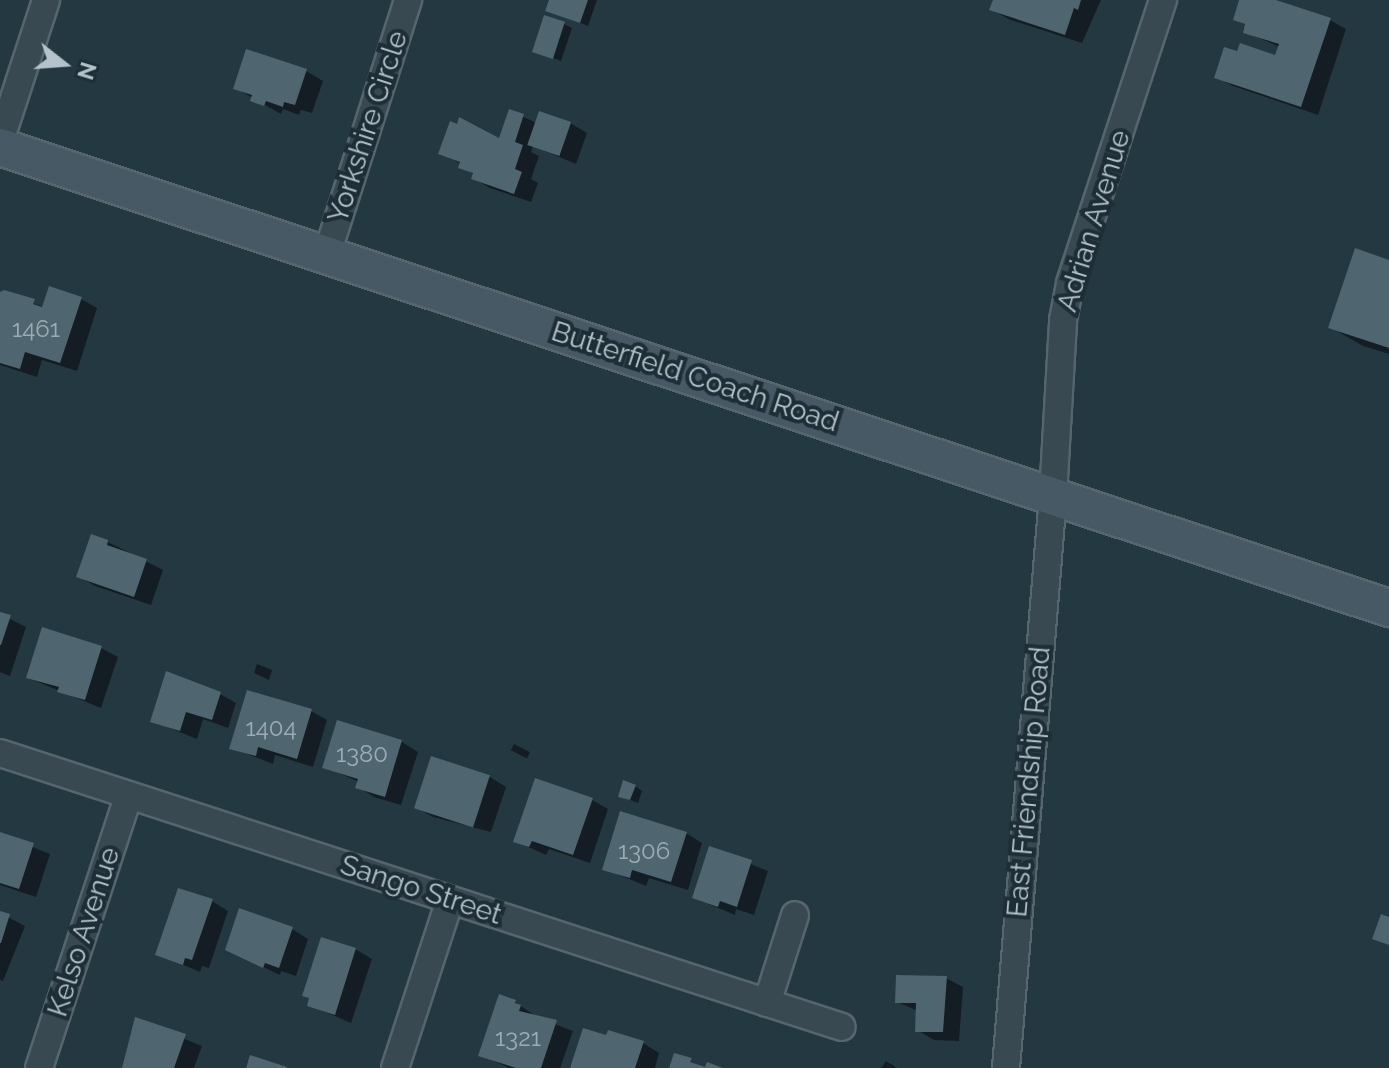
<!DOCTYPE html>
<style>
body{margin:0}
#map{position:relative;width:1389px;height:1068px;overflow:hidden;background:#243842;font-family:Raleway,sans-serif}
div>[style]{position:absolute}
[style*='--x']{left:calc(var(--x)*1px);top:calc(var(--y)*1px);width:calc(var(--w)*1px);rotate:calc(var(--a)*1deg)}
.shadow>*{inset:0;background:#0007;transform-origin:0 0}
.building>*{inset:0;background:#4f656f;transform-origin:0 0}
.roads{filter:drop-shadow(2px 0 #56666f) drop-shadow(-2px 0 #56666f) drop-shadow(0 2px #56666f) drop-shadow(0 -2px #56666f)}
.street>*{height:26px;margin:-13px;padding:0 13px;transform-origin:13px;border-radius:13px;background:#384951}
.secondary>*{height:36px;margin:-18px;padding:0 18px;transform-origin:18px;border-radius:18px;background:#465965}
span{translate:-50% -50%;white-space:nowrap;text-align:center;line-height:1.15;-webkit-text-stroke:8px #1d2e37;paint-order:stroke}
.number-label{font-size:24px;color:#9cacb5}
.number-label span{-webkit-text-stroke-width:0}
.street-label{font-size:28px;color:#b5c3cc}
.north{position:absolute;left:24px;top:24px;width:80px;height:80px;-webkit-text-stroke:6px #1d2e37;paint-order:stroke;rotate:107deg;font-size:22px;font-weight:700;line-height:32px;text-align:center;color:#b5c3cc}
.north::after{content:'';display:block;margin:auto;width:28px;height:36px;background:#b5c3cc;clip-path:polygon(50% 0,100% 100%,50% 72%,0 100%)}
</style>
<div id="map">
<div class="shadow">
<div style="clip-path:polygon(551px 0,597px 0,588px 26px,548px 10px)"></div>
<div style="clip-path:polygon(995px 0,1101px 0,1082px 43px,1008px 19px,992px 9px)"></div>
<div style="clip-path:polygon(1241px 0,1269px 0,1330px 20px,1346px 29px,1318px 115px,1233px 86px,1216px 77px,1277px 57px,1280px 47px,1245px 32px,1247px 26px,1235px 19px)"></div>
<div style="clip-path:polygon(564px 24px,572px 28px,561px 61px,534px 51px)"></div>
<div style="clip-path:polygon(306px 71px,323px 81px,312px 113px,301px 110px,299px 115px,283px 109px,281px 114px,235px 88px)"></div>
<div style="clip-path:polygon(510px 111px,537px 123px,570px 123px,587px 133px,576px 164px,533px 146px,531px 152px,539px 156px,531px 179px,538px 183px,531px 202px,490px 188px,473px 178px,474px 175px,461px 164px,441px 153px,500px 141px)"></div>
<div style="clip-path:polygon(1389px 262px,1389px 354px,1363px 346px,1330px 327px)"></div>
<div style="clip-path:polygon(0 293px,44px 307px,81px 299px,97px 308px,77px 371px,42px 360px,37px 377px,0 365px)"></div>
<div style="clip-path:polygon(108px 542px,163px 570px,151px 605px,95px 586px,78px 576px)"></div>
<div style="clip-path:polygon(0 614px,26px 627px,10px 676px,0 672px)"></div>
<div style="clip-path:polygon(101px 648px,118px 657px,101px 708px,28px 678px)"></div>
<div style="clip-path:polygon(257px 664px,272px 670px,269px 680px,254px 673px)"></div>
<div style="clip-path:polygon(220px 694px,236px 703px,228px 728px,203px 719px,197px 739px,152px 721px)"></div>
<div style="clip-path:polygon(311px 711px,327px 720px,313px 767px,275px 755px,273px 764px,232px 748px)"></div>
<div style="clip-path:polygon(338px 723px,402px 742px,418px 752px,401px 805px,374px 797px,358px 787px,359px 782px,325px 767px)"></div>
<div style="left:514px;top:744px;width:18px;height:7px;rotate:27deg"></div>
<div style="clip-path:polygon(432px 759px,490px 777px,506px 787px,491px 832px,433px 817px,417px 808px)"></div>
<div style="clip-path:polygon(635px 786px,642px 791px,638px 803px,620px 796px)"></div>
<div style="clip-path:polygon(592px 800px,608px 809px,590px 863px,549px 849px,546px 855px,515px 841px)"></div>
<div style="clip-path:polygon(686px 833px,702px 843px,688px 890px,649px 878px,646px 886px,605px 869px)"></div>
<div style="clip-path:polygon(0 834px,50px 854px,36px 897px,0 885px)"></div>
<div style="clip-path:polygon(711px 848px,768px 871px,754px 915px,736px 909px,735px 915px,694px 898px)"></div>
<div style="clip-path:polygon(212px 901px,228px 911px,209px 968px,202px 966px,200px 972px,158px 954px)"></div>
<div style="clip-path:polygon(0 913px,25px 926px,3px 981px,0 980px)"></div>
<div style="clip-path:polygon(292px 929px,308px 939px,296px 976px,281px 971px,280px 975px,244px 958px)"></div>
<div style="clip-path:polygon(355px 949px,372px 959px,351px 1023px,309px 1005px)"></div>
<div style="clip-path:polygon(946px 978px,963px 987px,959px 1041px,934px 1040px,917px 1030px,918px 1011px,897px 1002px)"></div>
<div style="clip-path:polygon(515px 1002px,537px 1017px,573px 1031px,560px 1068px,509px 1068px,481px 1055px)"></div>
<div style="clip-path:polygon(136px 1019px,202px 1046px,194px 1068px,123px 1068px)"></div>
<div style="clip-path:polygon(643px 1043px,659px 1053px,655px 1068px,572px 1068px)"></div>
<div style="clip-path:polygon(886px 1061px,897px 1068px,881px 1068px)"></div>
</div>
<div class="building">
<div style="clip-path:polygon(549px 0,588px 0,580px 23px,545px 11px)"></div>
<div style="clip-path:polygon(993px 0,1081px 0,1078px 10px,1074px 8px,1065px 35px,989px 10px)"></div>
<div style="clip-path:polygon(1239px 0,1276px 0,1331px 18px,1301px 107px,1214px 78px,1224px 47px,1237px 51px,1240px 43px,1275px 55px,1279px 44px,1243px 33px,1245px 24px,1233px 20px)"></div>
<div style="left:544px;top:15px;width:22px;height:39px;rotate:18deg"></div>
<div style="clip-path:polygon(246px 49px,307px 69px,295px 105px,284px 102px,283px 107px,266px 101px,264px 106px,250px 101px,252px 95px,233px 89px)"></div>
<div style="clip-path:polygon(509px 109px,524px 114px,515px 142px,523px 145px,515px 169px,522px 172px,514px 194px,471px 179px,473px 173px,458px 168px,460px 162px,438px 154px,450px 121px,457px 124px,459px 117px,499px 138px)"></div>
<div style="left:539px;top:111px;width:34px;height:36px;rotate:19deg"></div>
<div style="clip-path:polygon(1355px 248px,1389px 260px,1389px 348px,1328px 328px)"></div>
<div style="clip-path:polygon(49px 286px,82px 297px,60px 363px,25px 352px,20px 369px,0 363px,0 292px,4px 290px,35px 299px,33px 304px,42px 307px)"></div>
<div style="clip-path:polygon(91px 534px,108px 540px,107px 545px,147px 559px,134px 597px,76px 577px)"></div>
<div style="clip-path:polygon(0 612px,11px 615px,1px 645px,0 645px)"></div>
<div style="clip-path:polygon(42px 627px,102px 646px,85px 700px,57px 692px,59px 687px,26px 678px)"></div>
<div style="clip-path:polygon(166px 671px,221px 692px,212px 720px,186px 712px,180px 731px,150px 722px)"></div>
<div style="clip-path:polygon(247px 690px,312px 709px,297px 759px,258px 747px,256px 756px,229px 749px)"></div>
<div style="clip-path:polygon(337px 720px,402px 740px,385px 797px,355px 788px,358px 779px,322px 768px)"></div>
<div style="left:431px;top:756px;width:62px;height:55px;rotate:18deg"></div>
<div style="clip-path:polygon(535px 778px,593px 798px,573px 855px,532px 841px,529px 847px,513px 842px)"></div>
<div style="clip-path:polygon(623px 780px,636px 785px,630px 800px,618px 797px)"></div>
<div style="clip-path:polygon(620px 811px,687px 832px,671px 882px,632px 870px,630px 878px,602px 870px)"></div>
<div style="clip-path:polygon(0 832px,34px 843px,19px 889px,0 883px)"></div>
<div style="clip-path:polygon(709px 846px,752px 860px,737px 907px,720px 901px,718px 907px,692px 898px)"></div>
<div style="clip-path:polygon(178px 888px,213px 899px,192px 960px,185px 958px,183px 965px,155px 955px)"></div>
<div style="clip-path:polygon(239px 908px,293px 927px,279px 968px,265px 963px,263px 968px,225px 950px)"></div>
<div style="clip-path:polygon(0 911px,10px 914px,1px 943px,0 943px)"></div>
<div style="clip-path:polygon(1381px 914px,1389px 917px,1389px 945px,1372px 939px)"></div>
<div style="clip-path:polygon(321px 937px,356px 948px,335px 1015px,307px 1006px,309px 998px,302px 996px)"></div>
<div style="clip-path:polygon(896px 975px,947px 976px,943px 1032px,915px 1032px,916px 1003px,895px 1003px)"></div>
<div style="clip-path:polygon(499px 994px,516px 1000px,515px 1003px,521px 1005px,519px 1011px,557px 1020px,541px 1068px,516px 1068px,478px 1056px)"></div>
<div style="clip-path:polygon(135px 1017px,186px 1034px,174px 1068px,122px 1068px)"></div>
<div style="clip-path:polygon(583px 1028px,606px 1035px,608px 1030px,644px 1041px,635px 1068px,570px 1068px)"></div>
<div style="clip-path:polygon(674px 1053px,692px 1058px,690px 1062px,705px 1067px,707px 1062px,723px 1068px,669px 1068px)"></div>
<div style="clip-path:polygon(250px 1055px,287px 1067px,287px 1068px,246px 1068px)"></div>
</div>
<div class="roads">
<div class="street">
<div style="--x:0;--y:141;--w:148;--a:-71.9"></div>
<div style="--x:327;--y:254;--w:267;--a:-72.3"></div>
<div style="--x:0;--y:753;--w:885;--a:18.03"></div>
<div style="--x:767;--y:1003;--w:92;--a:-72.3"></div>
<div style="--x:39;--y:1068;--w:287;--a:-71.8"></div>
<div style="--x:395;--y:1068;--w:177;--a:-71.9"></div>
<div style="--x:1006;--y:1068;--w:574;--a:-85.3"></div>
<div style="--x:1053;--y:496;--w:176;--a:-86.7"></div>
<div style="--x:1063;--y:320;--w:38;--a:-79"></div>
<div style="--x:1070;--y:283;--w:298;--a:-71.8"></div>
</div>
<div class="secondary">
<div style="--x:0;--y:147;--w:1464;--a:18.36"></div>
</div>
</div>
<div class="number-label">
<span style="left:36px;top:329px">1461</span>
<span style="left:271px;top:728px">1404</span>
<span style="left:362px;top:754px">1380</span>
<span style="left:644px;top:851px">1306</span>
<span style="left:518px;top:1038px">1321</span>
</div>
<div class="street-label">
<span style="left:368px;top:127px;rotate:-72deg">Yorkshire Circle</span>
<span style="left:1094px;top:221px;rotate:-73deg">Adrian Avenue</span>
<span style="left:695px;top:377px;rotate:18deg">Butterfield Coach Road</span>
<span style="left:1029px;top:782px;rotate:-85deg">East Friendship Road</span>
<span style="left:421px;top:890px;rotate:18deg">Sango Street</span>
<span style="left:84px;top:932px;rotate:-72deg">Kelso Avenue</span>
</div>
<div class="north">N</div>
</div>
